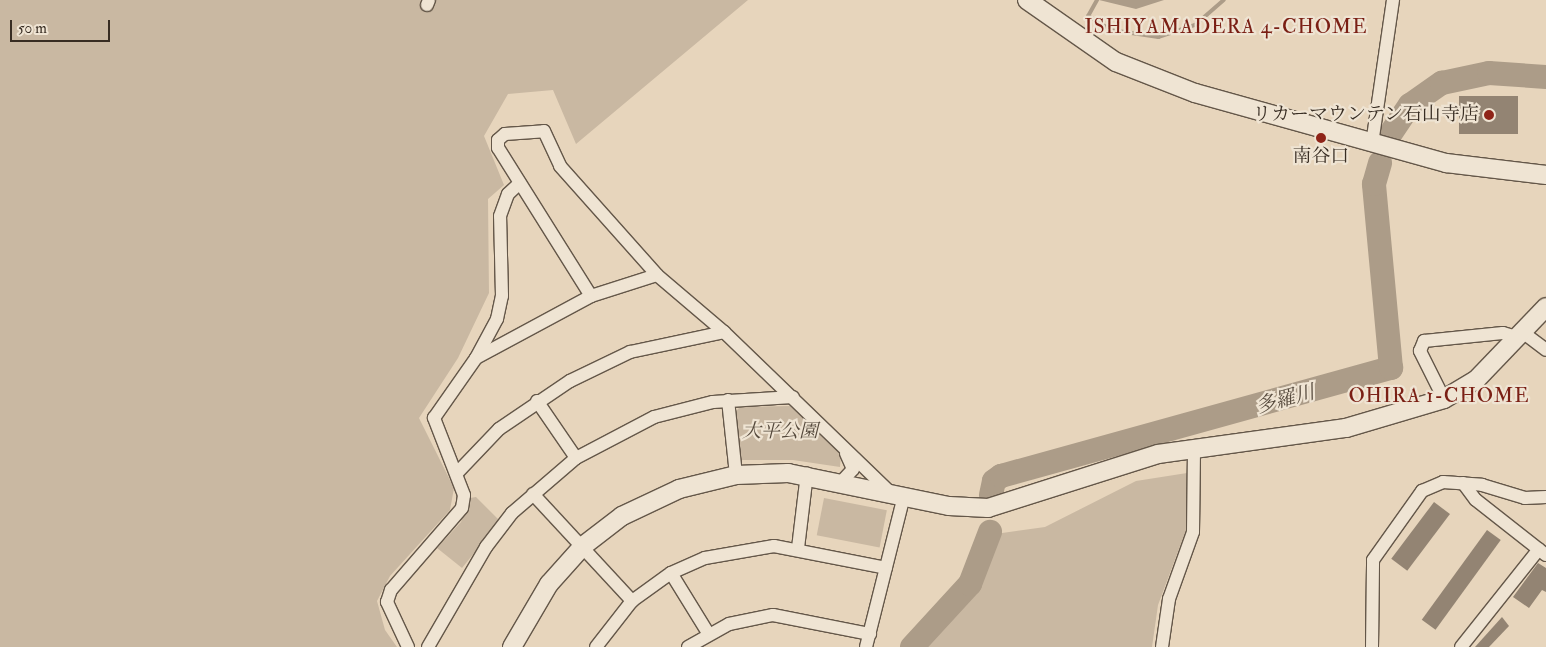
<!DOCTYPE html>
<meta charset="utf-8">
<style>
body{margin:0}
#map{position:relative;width:1546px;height:647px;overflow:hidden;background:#e7d5bc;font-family:"IM FELL Double Pica","Noto Serif JP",serif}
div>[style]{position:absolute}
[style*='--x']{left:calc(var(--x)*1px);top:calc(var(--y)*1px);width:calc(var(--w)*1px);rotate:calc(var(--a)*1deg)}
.green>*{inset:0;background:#c9b8a2;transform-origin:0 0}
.water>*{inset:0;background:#ac9c88}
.stream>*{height:4px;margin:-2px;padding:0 2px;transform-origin:2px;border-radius:2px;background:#ac9c88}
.river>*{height:24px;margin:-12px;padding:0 12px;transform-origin:12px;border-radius:12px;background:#ac9c88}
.building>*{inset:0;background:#938473;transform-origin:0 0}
.roads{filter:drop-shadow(1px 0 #645749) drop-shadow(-1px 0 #645749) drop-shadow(0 1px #645749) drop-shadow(0 -1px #645749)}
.street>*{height:12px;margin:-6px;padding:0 6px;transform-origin:6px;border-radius:6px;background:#efe4d3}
.secondary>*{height:18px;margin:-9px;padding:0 9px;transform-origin:9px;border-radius:9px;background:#efe4d3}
.dots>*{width:14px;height:14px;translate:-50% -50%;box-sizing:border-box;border:2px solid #efe4d3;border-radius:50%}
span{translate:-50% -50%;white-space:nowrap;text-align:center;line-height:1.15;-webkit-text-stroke:4.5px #efe4d3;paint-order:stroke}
.poi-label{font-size:19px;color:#382d23}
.right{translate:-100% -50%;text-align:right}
.park-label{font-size:19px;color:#55493c;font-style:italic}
.neighbourhood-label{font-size:20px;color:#7a1f14;letter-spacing:1px}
.water-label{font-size:20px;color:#55493c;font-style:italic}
.scale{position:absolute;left:10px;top:20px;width:100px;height:22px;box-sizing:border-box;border:2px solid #382d23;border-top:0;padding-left:6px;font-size:15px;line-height:18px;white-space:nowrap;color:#382d23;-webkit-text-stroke:4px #efe4d3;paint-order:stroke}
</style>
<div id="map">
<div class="green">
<div style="clip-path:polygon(0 0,748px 0,576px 144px,553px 90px,508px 94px,484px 136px,504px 185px,488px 199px,489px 293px,458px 358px,419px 418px,454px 488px,450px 510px,390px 576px,377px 601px,385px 630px,397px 647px,0 647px)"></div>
<div style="clip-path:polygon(792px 406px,841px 455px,840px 467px,793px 460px,741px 460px,736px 411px,740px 407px)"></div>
<div style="clip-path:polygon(1187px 473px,1186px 530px,1158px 605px,1152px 647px,916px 647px,974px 587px,995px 534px,1045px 527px,1136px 481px)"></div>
<div style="clip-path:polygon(476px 497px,500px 521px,462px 568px,437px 548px,461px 522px,470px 498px)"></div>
<div style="left:824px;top:498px;width:64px;height:38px;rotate:11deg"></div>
</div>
<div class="water">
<div style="clip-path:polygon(1099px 0,1164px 0,1136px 9px)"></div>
</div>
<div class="stream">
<div style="--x:1097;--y:0;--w:18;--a:119"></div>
<div style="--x:1088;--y:16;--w:27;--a:31"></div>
<div style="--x:1111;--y:30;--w:48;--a:8.5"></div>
<div style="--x:1158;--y:37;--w:39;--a:-18"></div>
<div style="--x:1195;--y:25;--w:38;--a:-41"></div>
</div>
<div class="river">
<div style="--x:1391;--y:133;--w:34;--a:-56"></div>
<div style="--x:1410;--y:105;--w:39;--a:-35"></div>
<div style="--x:1442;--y:83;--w:48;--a:-12"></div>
<div style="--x:1489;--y:73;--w:57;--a:4"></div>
<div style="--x:991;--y:495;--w:14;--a:-78"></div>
<div style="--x:994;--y:481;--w:9;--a:-36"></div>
<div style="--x:1001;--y:476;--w:405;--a:-15.5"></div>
<div style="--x:1391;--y:368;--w:185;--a:-95.3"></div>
<div style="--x:1374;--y:184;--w:22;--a:-74"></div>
<div style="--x:912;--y:647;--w:86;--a:-47.4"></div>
<div style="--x:970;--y:584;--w:56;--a:-69"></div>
</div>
<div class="building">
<div style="left:1459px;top:96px;width:59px;height:38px"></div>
<div style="left:1434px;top:502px;width:20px;height:71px;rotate:37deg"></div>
<div style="left:1487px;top:530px;width:17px;height:111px;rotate:36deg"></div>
<div style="clip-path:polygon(1538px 563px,1546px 568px,1546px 592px,1542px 590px,1529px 608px,1513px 597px)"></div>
<div style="clip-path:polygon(1502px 617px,1509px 626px,1489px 647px,1475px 647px)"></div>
</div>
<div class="roads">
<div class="street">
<div style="--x:427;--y:5;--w:5;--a:-68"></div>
<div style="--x:1372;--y:144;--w:146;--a:-81.7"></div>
<div style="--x:591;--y:296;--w:175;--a:-122.1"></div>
<div style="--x:498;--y:148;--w:8;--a:-90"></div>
<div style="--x:498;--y:140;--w:9;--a:-41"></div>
<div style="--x:505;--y:134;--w:39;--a:-4"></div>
<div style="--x:544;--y:131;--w:38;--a:65"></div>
<div style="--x:560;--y:166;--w:146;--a:48.3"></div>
<div style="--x:657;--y:275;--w:88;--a:40.4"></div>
<div style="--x:724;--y:332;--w:232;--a:44"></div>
<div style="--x:1521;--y:331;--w:31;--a:37"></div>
<div style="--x:476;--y:358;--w:131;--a:-28.3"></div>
<div style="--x:591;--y:296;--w:69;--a:-17.7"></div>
<div style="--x:1444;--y:399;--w:54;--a:-116.6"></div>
<div style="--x:1420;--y:351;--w:11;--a:-68"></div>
<div style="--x:1424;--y:341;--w:79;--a:-5.8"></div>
<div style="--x:1503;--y:333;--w:14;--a:17"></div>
<div style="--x:728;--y:400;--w:75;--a:83.9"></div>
<div style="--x:537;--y:401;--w:69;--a:55.6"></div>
<div style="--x:457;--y:473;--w:61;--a:-46.3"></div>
<div style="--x:499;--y:429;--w:86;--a:-34.1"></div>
<div style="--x:570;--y:381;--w:67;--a:-25.8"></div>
<div style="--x:630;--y:352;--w:96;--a:-12"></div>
<div style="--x:842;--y:481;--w:16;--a:-47"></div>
<div style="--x:853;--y:469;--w:17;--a:-114"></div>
<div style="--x:1463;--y:483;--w:21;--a:53"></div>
<div style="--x:1476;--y:500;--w:89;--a:38.2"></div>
<div style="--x:533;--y:494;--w:146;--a:47.2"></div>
<div style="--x:798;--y:548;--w:75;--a:-83.1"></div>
<div style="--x:671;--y:573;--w:70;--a:58.3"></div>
<div style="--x:408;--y:647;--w:50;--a:-115"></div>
<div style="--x:387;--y:602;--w:13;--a:-72"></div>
<div style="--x:391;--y:590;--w:108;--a:-49.1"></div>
<div style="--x:462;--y:508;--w:13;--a:-81"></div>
<div style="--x:464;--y:495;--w:83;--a:-111.3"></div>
<div style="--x:434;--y:418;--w:73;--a:-55"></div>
<div style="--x:476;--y:358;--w:44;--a:-61.7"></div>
<div style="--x:497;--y:319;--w:24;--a:-78"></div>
<div style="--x:502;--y:296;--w:80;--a:-91.4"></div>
<div style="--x:500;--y:216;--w:23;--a:-70"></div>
<div style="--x:508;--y:194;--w:16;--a:-43"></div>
<div style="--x:428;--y:647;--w:116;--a:-59.9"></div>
<div style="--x:486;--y:547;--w:43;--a:-52.6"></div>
<div style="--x:512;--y:513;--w:84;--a:-40.7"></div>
<div style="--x:576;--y:458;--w:88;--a:-27.7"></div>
<div style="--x:654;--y:417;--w:61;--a:-14.3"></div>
<div style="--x:713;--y:402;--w:80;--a:-3.6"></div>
<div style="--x:596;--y:647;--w:58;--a:-52"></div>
<div style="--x:632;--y:601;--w:48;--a:-35.7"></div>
<div style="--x:671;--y:573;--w:37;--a:-24"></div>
<div style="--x:705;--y:558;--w:70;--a:-9.9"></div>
<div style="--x:774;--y:546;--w:114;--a:11.1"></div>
<div style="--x:688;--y:647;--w:47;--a:-29.3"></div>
<div style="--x:729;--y:624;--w:45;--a:-11.6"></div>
<div style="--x:773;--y:615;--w:99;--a:11.1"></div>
<div style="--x:866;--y:647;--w:156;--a:-75.9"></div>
<div style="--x:1162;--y:647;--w:49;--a:-81.7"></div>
<div style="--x:1169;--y:599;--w:71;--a:-70.3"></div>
<div style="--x:1193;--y:532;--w:84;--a:-89.3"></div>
<div style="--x:1372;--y:647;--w:87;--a:-89.3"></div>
<div style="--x:1373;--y:560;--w:85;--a:-54.6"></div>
<div style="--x:1422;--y:491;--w:23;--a:-23"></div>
<div style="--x:1443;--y:482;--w:39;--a:4"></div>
<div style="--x:1482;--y:485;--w:45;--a:16.8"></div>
<div style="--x:1525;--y:498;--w:21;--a:-3"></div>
<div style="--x:1461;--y:647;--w:125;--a:-51.5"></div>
</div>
<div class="secondary">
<div style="--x:1027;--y:0;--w:108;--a:34.9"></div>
<div style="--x:1116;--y:62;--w:85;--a:21.4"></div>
<div style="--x:1195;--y:93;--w:261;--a:15.6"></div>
<div style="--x:1446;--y:163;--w:101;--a:6.8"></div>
<div style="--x:512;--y:647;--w:73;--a:-59.6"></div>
<div style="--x:549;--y:584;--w:51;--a:-48.2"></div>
<div style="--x:583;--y:546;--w:49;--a:-37.6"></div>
<div style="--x:622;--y:516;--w:63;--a:-25.3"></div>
<div style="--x:679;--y:489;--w:59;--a:-13.8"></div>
<div style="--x:736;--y:475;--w:52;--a:-2.2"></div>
<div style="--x:788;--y:473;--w:164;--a:11.6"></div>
<div style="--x:949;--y:506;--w:39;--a:3"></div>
<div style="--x:988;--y:508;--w:178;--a:-17.6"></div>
<div style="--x:1158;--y:454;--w:190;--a:-7.9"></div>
<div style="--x:1346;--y:428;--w:102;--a:-16.5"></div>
<div style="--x:1444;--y:399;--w:37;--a:-31"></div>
<div style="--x:1476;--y:380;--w:101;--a:-46.2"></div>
</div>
</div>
<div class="dots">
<div style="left:1489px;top:115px;background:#8f2418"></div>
<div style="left:1321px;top:138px;background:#8f2418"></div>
</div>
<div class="poi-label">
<span class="right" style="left:1479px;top:115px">リカーマウンテン石山寺店</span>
<span style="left:1321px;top:157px">南谷口</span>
</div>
<div class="park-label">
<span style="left:780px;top:432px">大平公園</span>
</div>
<div class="neighbourhood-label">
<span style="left:1226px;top:26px">ISHIYAMADERA 4-CHOME</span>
<span style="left:1439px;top:395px">OHIRA 1-CHOME</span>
</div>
<div class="water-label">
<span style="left:1285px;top:399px;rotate:-15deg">多羅川</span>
</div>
<div class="scale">50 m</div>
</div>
